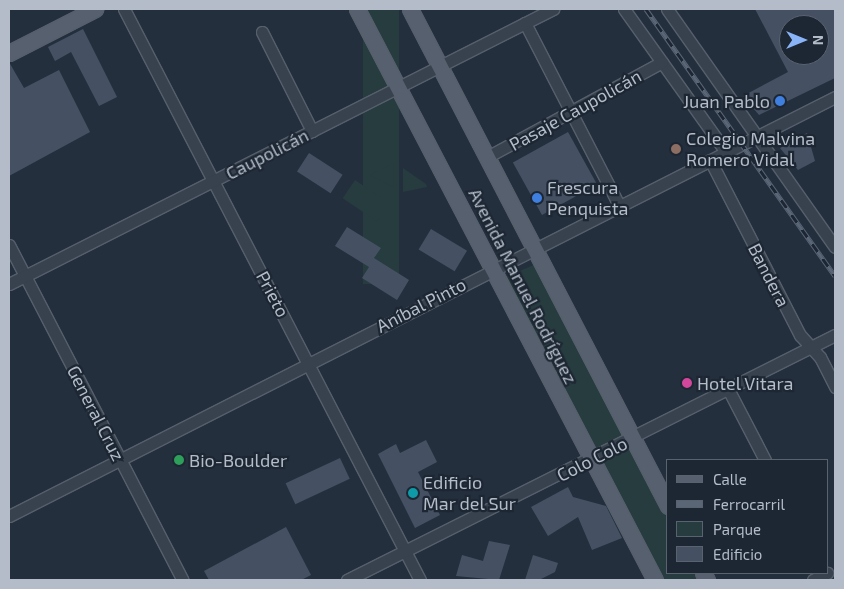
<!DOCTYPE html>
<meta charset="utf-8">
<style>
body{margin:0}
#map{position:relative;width:844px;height:589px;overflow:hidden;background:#242f3e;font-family:"Exo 2",sans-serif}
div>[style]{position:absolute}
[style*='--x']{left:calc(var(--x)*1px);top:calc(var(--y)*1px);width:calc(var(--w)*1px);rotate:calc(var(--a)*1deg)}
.green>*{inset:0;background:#263c3f;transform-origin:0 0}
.building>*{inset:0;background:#455162;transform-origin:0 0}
.roads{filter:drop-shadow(1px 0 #565f6c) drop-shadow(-1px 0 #565f6c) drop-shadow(0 1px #565f6c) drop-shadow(0 -1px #565f6c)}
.minor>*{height:11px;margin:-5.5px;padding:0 5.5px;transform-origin:5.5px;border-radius:5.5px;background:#38414e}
.major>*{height:15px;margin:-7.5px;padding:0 7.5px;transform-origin:7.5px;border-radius:7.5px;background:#56606e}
.rail>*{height:5px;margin-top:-2.5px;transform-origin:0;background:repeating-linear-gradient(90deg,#1d2633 0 9px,#5a6575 0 18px);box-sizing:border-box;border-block:1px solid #5a6575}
.dots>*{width:14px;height:14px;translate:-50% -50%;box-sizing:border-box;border:2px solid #1d2633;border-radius:50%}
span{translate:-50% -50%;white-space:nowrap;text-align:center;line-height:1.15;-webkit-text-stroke:4.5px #1d2633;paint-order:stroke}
.poi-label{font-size:18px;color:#b4bcc9}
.right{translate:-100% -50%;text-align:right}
.left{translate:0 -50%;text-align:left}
.street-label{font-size:18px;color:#b4bcc9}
.frame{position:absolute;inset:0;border:10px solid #b4bcc9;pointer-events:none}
.legend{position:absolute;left:666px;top:459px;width:162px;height:115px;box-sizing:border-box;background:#1d2633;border:1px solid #59626f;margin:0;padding:6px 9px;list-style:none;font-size:15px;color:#b4bcc9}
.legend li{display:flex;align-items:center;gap:10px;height:25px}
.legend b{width:25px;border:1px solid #59626f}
.north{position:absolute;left:779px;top:15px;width:50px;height:50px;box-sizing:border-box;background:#1d2633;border:1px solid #59626f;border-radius:50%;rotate:90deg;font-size:14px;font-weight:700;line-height:20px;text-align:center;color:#b4bcc9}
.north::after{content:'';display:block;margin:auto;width:18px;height:22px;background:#8ab4f8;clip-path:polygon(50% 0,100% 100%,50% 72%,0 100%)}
</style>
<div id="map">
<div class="green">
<div style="left:363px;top:9px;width:36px;height:275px"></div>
<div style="clip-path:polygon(393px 163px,394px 188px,370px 175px)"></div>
<div style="clip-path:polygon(403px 168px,426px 184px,427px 187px,403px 192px)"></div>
<div style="left:355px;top:180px;width:41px;height:22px;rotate:34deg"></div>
<div style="clip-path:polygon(536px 264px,668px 520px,668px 573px,695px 573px,699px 580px,665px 580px,503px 278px)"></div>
</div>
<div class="building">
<div style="clip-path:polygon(evenodd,755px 9px,835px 9px,835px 78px,759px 115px,743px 96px,788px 72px,755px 9px,789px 25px,819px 25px,819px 55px,789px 55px,789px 25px)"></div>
<div style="clip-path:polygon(83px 29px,117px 97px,99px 106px,71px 52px,55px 61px,48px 47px)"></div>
<div style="clip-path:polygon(9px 62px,24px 88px,59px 70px,90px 132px,9px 176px)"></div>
<div style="left:568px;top:132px;width:60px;height:63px;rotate:61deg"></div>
<div style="clip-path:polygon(807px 133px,815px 161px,798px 170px,780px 148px)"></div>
<div style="left:309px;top:153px;width:40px;height:22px;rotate:33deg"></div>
<div style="clip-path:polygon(347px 227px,381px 248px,374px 258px,409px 280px,397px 300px,362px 278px,369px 267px,335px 246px)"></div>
<div style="left:431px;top:229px;width:42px;height:24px;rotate:31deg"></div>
<div style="clip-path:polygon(426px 440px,437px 462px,418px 472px,440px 515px,415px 528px,378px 454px,396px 444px,400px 453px)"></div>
<div style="left:340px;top:458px;width:23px;height:60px;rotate:65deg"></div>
<div style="clip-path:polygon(568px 487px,573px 497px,606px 506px,622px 538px,592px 550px,578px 517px,548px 536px,531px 507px)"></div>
<div style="clip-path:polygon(286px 527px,311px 575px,301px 580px,209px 580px,204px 571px)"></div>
<div style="clip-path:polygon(489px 541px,510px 545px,499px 580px,456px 576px,462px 555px,483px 561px)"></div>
<div style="clip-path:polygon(533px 555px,558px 563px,555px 572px,539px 580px,525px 580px)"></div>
</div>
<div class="roads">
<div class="minor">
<div style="--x:124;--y:9;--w:643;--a:62.6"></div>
<div style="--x:624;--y:9;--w:176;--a:54.5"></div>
<div style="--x:667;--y:9;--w:291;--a:54.8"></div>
<div style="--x:525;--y:23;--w:205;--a:62.7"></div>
<div style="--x:262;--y:32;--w:111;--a:63.2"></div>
<div style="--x:487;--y:157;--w:199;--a:-28.5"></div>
<div style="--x:710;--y:160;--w:197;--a:62.8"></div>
<div style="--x:800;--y:335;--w:30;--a:48"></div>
<div style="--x:820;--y:357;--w:34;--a:63"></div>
<div style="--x:9;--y:245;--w:377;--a:62.6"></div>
<div style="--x:9;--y:284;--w:610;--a:-26.82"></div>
<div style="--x:728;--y:389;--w:80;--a:62.5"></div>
<div style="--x:9;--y:516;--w:926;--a:-26.9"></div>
<div style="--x:347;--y:580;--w:546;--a:-26.66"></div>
<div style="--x:813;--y:580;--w:16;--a:-27"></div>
</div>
<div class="major">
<div style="--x:357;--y:9;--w:644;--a:62.44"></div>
<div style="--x:410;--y:9;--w:560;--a:62.57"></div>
<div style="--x:9;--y:53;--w:97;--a:-27.1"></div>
<div style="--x:703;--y:573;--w:8;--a:60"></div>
</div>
</div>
<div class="rail">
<div style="--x:646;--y:9;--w:327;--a:54.7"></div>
</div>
<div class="dots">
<div style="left:780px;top:101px;background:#3f7fe0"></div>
<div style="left:676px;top:149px;background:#8d6e63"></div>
<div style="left:537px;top:198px;background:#3f7fe0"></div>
<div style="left:687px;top:383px;background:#d1479c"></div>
<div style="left:179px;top:460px;background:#2e9e5b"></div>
<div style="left:413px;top:493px;background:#0f9aa8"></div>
</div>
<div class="poi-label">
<span class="right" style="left:770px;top:101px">Juan Pablo</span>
<span class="left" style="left:686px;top:149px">Colegio Malvina<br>Romero Vidal</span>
<span class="left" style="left:547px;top:198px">Frescura<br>Penquista</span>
<span class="left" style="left:697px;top:383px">Hotel Vitara</span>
<span class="left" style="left:189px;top:460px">Bio-Boulder</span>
<span class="left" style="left:423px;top:493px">Edificio<br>Mar del Sur</span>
</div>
<div class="street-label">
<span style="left:575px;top:110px;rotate:-29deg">Pasaje Caupolicán</span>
<span style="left:267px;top:154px;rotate:-27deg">Caupolicán</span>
<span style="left:769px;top:275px;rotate:63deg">Bandera</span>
<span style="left:523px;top:286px;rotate:63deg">Avenida Manuel Rodríguez</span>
<span style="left:273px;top:294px;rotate:62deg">Prieto</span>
<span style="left:421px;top:305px;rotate:-27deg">Aníbal Pinto</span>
<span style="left:96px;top:413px;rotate:63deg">General Cruz</span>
<span style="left:592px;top:459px;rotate:-27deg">Colo Colo</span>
</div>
<div class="frame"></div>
<ul class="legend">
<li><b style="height:6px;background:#56606e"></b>Calle</li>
<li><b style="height:6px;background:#5a6575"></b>Ferrocarril</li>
<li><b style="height:14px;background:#263c3f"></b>Parque</li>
<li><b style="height:14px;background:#455162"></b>Edificio</li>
</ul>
<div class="north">N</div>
</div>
